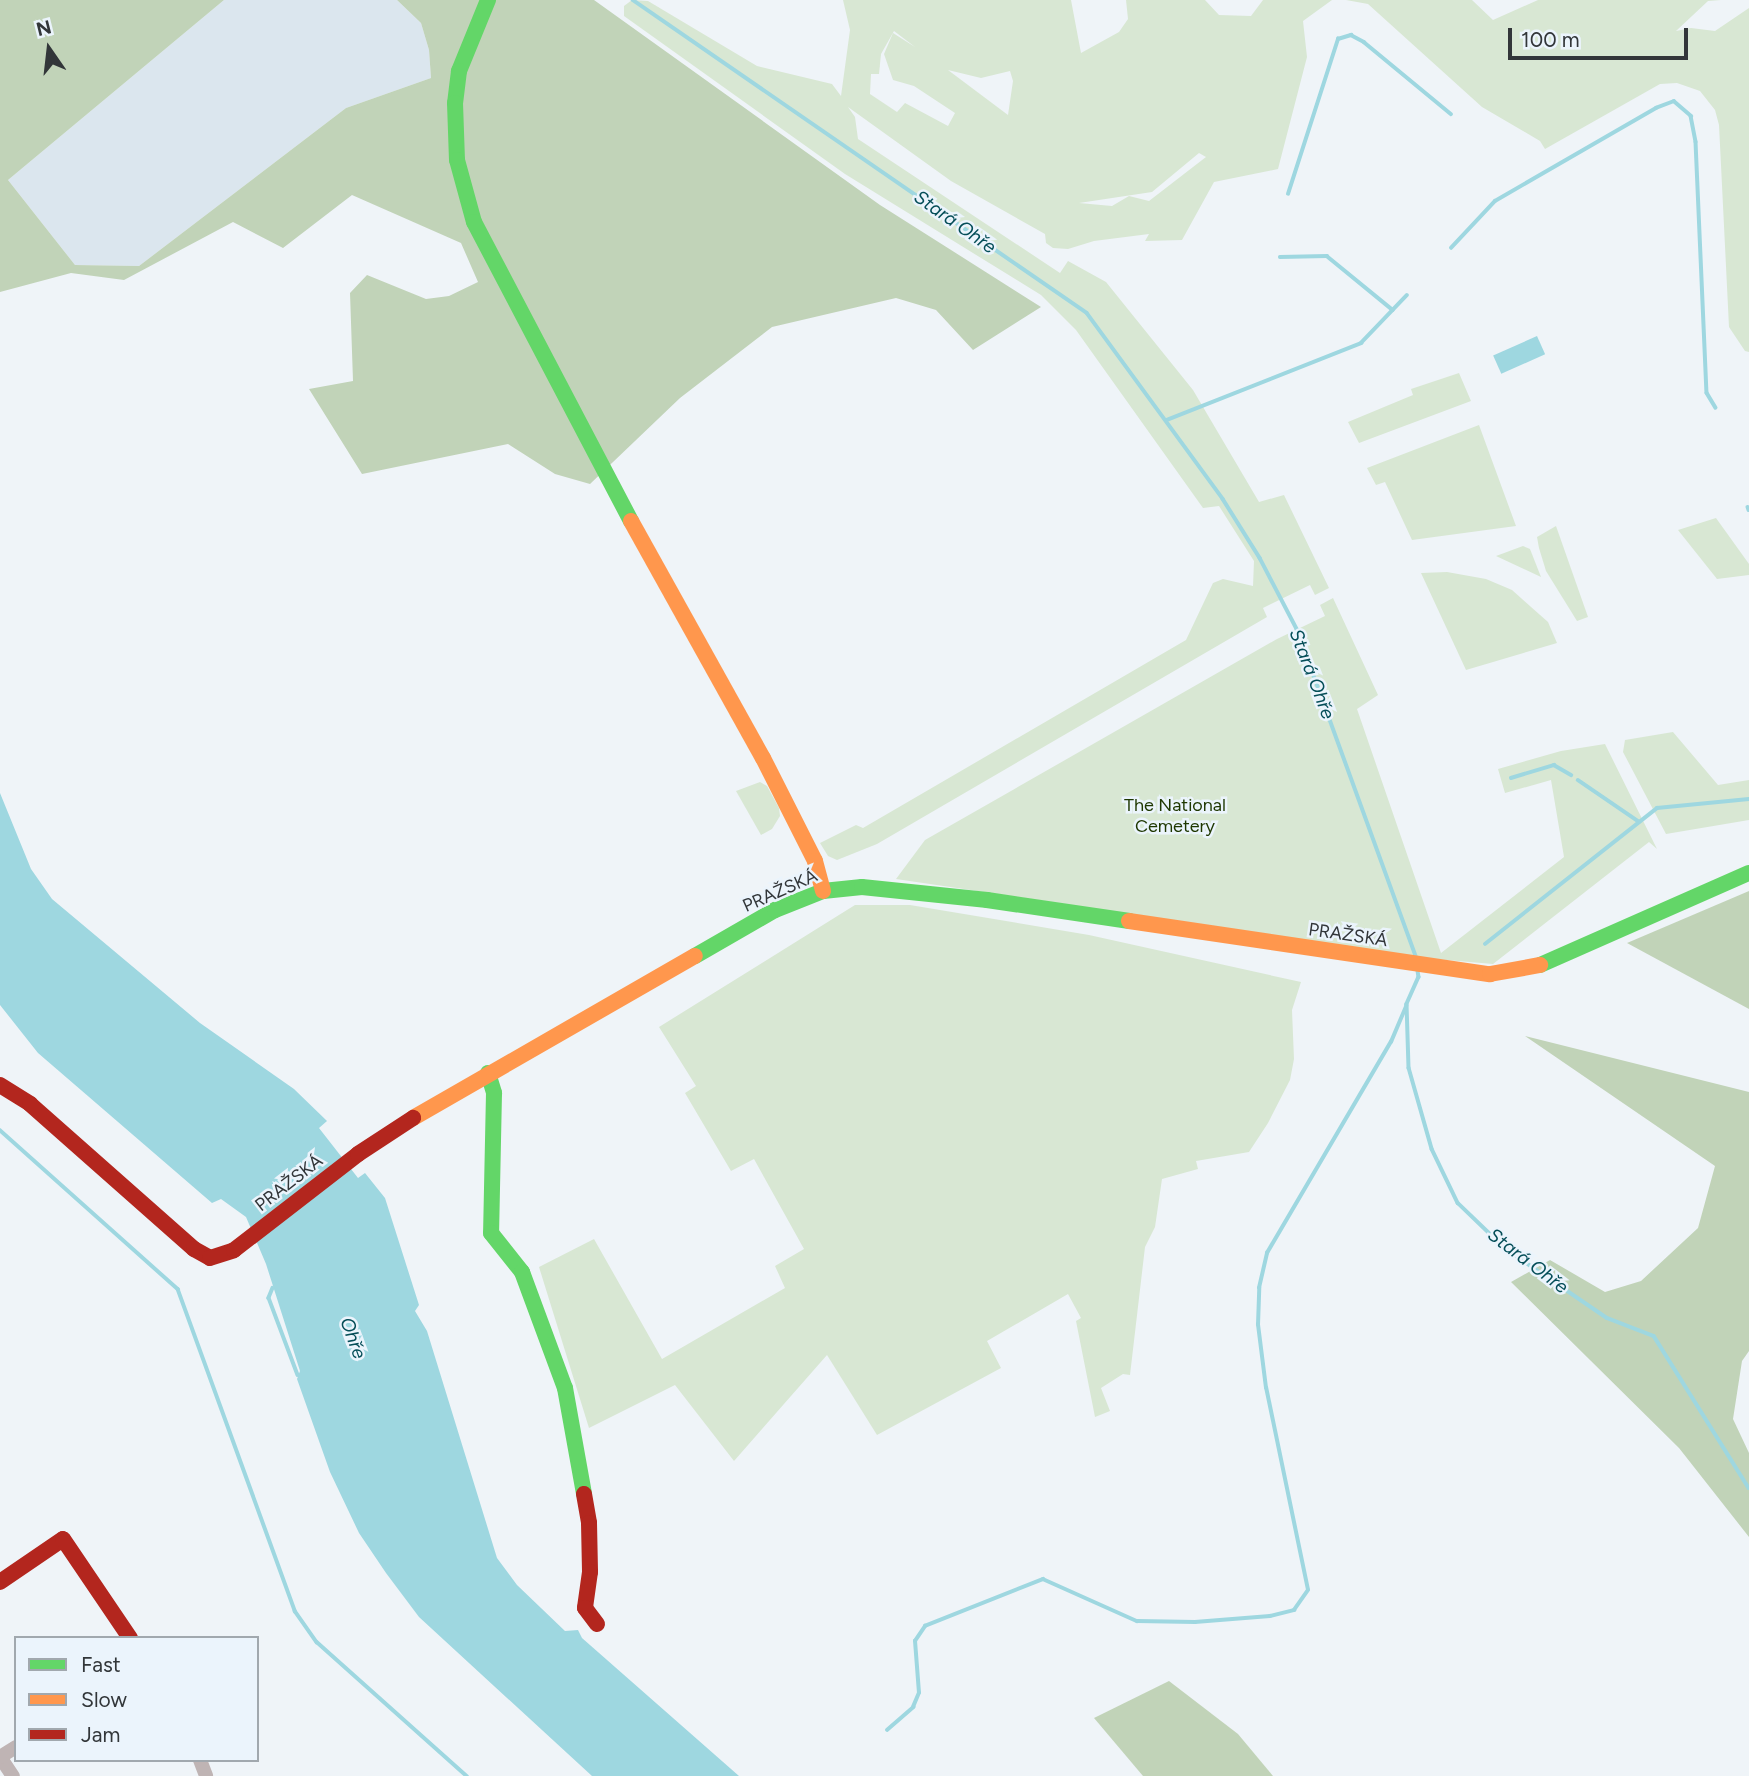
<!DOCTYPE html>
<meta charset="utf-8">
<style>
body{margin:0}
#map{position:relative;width:1749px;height:1776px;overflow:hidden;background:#eff4f8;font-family:Figtree,sans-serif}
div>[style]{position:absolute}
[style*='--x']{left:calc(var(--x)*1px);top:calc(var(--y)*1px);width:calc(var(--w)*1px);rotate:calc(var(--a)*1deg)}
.built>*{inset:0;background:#dbe6ee}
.green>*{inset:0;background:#d8e7d3}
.forest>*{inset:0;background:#c1d3b8}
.water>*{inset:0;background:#9ed7e0;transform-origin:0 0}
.stream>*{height:3.5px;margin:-1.75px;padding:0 1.75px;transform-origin:1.75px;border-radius:1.75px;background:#9ed7e0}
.street>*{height:14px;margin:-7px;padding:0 7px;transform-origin:7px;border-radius:7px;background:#bfb4b4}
.fast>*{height:16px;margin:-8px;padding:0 8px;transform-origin:8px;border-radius:8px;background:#63d668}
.slow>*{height:16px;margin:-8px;padding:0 8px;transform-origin:8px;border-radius:8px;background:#ff974d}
.jam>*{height:16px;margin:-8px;padding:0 8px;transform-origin:8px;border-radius:8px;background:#b3261e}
span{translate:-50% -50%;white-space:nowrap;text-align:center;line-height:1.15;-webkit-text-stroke:5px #ebf4fc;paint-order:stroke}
.park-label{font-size:18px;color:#1e3700}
.street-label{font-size:18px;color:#323639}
.water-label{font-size:19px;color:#054e58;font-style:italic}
.legend{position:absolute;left:14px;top:1636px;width:245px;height:126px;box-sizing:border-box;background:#ebf4fc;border:2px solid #a1a8ae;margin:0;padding:9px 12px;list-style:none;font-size:21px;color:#323639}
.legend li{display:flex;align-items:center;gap:14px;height:35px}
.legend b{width:35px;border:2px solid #a1a8ae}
.north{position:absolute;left:14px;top:14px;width:70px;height:70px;-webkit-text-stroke:5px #ebf4fc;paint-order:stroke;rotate:346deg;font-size:19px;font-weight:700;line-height:28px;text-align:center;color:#323639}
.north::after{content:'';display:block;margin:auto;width:24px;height:32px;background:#323639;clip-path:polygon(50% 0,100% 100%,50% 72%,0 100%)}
.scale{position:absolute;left:1508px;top:28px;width:180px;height:32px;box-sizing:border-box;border:4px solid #323639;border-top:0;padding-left:9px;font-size:21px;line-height:24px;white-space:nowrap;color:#323639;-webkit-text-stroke:5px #ebf4fc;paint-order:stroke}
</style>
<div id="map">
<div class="built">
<div style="clip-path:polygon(224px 0,397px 0,421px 23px,429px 50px,431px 78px,346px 108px,139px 266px,75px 265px,8px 180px)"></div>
</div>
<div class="green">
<div style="clip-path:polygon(evenodd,632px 0,648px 1px,757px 66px,832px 84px,841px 96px,850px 30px,843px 0,1071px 0,1081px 53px,1119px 32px,1128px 19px,1126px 0,1205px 0,1219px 15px,1251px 16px,1263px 0,1332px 0,1303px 21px,1307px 57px,1278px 169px,1214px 182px,1182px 240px,1145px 241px,1149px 234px,1094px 241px,1068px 249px,1053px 248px,1046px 243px,1045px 234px,951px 181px,848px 107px,855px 117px,858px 139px,1060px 273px,1068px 261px,1106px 282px,1193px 390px,1259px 502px,1284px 495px,1329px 588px,1315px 595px,1310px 585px,1263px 608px,1267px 617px,877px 844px,837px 860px,828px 856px,820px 843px,856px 825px,863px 828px,1186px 640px,1213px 583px,1223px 579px,1253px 586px,1254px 561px,1219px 506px,1203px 508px,1076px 330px,1041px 295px,845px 174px,624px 16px,624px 6px,632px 0,894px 31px,915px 47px,893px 33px,884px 54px,893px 80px,914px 86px,955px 113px,948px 126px,905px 103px,897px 112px,870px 94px,871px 74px,879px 74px,881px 54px,894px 31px,632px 0,948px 70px,981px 78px,1010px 71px,1013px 81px,1008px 115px,948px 70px,632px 0,1199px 153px,1206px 157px,1149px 201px,1129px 196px,1112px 206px,1079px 203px,1152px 192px,1199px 153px)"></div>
<div style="clip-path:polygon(1346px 0,1472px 0,1493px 20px,1538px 0,1721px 0,1708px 1px,1676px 31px,1691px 28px,1715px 31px,1749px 8px,1749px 352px,1745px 351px,1729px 327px,1719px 125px,1715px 110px,1700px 91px,1677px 83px,1660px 84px,1545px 149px,1540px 141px,1482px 107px,1368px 4px)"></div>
<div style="clip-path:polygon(1459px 373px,1471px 401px,1359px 443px,1348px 422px,1413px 395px,1411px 389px)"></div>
<div style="clip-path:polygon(1479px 425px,1516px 526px,1412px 540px,1385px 482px,1376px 485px,1367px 468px)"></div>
<div style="clip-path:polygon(1716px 518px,1749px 564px,1749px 575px,1717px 579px,1678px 530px)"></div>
<div style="clip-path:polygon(1556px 526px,1588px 617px,1577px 621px,1546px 571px,1539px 548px,1537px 537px)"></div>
<div style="clip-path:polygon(1523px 546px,1530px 549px,1541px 577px,1496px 556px)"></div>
<div style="clip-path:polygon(1447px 572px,1486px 579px,1512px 590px,1548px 622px,1557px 643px,1466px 670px,1421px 573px)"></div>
<div style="clip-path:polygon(1333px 598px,1378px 695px,1357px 709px,1441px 953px,1564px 857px,1551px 780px,1505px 793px,1498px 769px,1561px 751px,1605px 744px,1657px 849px,1649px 842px,1493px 964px,1435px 959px,896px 879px,925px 840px,1277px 639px,1325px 616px,1320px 605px)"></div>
<div style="clip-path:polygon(1673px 732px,1718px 785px,1749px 780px,1749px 820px,1666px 834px,1623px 752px,1625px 740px)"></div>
<div style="clip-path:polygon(760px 782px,767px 786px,779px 808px,780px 816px,772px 829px,761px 835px,736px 791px)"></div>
<div style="clip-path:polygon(855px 905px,910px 905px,1089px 935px,1301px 982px,1292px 1010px,1294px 1059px,1290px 1080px,1268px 1123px,1249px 1152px,1196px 1161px,1198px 1169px,1162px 1179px,1155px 1227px,1145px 1247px,1130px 1375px,1123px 1374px,1101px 1388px,1110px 1411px,1095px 1417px,1076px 1321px,1081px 1318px,1068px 1294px,987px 1341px,1001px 1368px,877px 1435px,827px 1355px,734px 1461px,675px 1385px,589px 1428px,539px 1267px,594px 1239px,662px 1359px,785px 1288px,775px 1266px,804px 1249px,754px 1159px,731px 1171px,685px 1093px,696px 1086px,659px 1027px)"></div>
</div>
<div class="forest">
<div style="clip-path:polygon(0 0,224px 0,8px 180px,75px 265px,139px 266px,346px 108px,431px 78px,429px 50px,421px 23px,397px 0,594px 0,880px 205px,1041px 307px,973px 350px,936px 310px,896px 298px,772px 327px,680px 398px,590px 484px,555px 474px,508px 444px,362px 474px,309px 389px,353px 381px,350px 293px,367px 275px,426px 299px,449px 296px,478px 282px,461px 243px,352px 195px,283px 248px,233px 222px,124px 280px,71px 273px,0 292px)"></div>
<div style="clip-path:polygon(1749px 891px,1749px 1009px,1627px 943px)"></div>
<div style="clip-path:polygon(1525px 1036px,1749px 1092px,1749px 1351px,1742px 1361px,1733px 1419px,1749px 1453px,1749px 1537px,1679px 1448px,1511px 1282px,1550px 1260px,1605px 1292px,1641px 1281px,1698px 1228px,1715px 1166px)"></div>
<div style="clip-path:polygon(1169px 1681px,1238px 1734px,1273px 1776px,1143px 1776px,1094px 1718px)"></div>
</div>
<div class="water">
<div style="left:1537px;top:336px;width:20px;height:48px;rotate:66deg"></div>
<div style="clip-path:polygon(0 793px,31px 869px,52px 899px,200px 1023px,294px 1089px,327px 1121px,319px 1128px,358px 1178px,365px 1173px,385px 1198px,419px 1305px,415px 1311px,427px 1331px,497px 1558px,517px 1585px,565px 1631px,578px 1630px,582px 1638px,739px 1776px,592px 1776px,419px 1617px,386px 1573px,359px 1533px,330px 1472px,297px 1379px,300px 1371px,266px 1264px,246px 1217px,221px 1199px,212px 1203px,38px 1053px,0 1005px)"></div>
</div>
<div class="stream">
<div style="--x:633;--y:0;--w:551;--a:34.58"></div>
<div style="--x:1087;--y:313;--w:230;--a:53.8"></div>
<div style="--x:1223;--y:499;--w:70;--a:57.9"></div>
<div style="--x:1260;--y:558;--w:80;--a:62.5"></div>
<div style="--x:1297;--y:629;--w:348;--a:70"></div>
<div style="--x:1288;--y:194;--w:163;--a:-72.1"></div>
<div style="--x:1338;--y:39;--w:14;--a:-17"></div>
<div style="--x:1351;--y:35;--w:15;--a:28"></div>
<div style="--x:1364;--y:42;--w:113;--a:39.6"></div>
<div style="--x:1451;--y:248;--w:64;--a:-46.9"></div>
<div style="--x:1495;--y:201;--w:186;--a:-30"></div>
<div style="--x:1656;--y:108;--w:19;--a:-21"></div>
<div style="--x:1674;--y:101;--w:23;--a:41"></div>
<div style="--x:1691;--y:116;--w:26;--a:79"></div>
<div style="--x:1696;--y:142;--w:251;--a:87.5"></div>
<div style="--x:1707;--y:393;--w:17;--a:59"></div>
<div style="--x:1280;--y:257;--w:47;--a:-1.2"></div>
<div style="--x:1327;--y:256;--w:85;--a:39.3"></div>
<div style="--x:1167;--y:420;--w:209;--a:-21.6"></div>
<div style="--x:1361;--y:343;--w:66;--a:-46.2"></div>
<div style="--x:1748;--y:507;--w:3;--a:72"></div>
<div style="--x:1511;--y:778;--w:45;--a:-16.8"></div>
<div style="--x:1554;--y:765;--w:20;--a:30"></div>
<div style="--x:1578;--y:780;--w:73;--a:34.3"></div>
<div style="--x:1485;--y:944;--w:219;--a:-38.3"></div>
<div style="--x:1657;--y:808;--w:92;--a:-5.6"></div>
<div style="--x:1418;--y:971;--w:6;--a:81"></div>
<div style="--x:1419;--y:977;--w:30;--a:114"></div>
<div style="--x:1407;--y:1004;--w:64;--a:88.2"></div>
<div style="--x:1409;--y:1068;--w:84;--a:74.1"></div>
<div style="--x:1432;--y:1149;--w:60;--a:64.3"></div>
<div style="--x:1458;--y:1203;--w:66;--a:43.8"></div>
<div style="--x:1506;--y:1249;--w:122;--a:34.3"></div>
<div style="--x:1607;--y:1318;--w:50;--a:21"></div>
<div style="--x:1654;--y:1336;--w:179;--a:58"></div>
<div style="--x:0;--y:1130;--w:239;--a:41.8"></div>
<div style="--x:178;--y:1289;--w:343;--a:70"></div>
<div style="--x:295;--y:1611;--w:38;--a:55"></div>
<div style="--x:317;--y:1642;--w:201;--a:41.8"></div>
<div style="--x:273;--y:1288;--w:11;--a:112"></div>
<div style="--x:269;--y:1298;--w:82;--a:69.4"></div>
<div style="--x:887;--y:1730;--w:35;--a:-41"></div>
<div style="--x:913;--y:1707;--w:15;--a:-67"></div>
<div style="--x:919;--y:1693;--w:52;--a:-94.4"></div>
<div style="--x:915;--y:1641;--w:18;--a:-56"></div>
<div style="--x:925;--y:1626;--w:127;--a:-21.7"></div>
<div style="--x:1043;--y:1579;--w:103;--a:24.1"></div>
<div style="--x:1137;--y:1621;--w:58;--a:1"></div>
<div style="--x:1195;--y:1622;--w:75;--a:-4.6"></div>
<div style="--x:1270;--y:1616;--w:25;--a:-14"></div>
<div style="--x:1294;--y:1610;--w:24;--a:-55"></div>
<div style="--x:1308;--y:1590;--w:206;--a:-101.7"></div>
<div style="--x:1266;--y:1388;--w:64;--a:-97.2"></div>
<div style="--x:1258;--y:1325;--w:37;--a:-88"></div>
<div style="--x:1259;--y:1288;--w:36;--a:-77"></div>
<div style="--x:1267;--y:1253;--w:245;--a:-59.6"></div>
<div style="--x:1391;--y:1042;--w:39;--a:-67"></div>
</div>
<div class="street">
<div style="--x:0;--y:1757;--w:23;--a:56"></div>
<div style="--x:0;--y:1757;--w:19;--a:-32"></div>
<div style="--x:200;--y:1760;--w:17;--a:69"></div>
</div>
<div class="fast">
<div style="--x:488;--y:0;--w:77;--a:112.2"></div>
<div style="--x:459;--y:71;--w:32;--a:97"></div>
<div style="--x:455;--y:103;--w:57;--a:88"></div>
<div style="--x:457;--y:160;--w:64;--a:74.7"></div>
<div style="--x:474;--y:222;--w:338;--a:62.3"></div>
<div style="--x:695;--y:956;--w:92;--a:-29.9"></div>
<div style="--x:775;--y:910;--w:52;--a:-21.6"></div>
<div style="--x:823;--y:891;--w:39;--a:-6"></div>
<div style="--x:862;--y:887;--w:126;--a:5.9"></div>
<div style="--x:987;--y:900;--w:144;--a:8.4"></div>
<div style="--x:1540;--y:965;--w:228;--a:-23.8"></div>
<div style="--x:488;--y:1073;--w:21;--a:73"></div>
<div style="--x:494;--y:1093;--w:140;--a:91.2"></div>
<div style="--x:491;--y:1233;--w:50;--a:51.5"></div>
<div style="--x:522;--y:1272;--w:124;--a:69.7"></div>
<div style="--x:565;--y:1388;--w:108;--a:79.8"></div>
</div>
<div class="slow">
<div style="--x:631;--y:521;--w:271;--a:60.9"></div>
<div style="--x:763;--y:758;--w:115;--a:63.2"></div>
<div style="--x:815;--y:861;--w:31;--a:75"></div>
<div style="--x:1129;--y:921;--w:365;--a:8.4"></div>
<div style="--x:1490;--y:974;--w:51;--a:-10.2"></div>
<div style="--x:413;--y:1118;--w:325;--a:-29.9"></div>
</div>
<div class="jam">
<div style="--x:0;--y:1085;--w:36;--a:32"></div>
<div style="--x:30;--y:1104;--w:219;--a:41.5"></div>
<div style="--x:194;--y:1249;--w:18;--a:29"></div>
<div style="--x:210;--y:1258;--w:25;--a:-18"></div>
<div style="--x:234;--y:1250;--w:157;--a:-37.7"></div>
<div style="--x:358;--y:1154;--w:66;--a:-33.2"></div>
<div style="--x:584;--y:1494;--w:29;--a:80"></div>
<div style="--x:589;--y:1523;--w:49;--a:88.8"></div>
<div style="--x:590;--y:1572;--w:36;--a:98"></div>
<div style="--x:585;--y:1608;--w:20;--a:53"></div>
<div style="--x:0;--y:1582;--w:76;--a:-34.3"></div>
<div style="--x:63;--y:1539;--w:120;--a:55.9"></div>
</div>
<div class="park-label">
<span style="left:1175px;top:816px">The National<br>Cemetery</span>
</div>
<div class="street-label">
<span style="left:780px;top:891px;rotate:-24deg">PRAŽSKÁ</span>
<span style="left:1348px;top:935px;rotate:8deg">PRAŽSKÁ</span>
<span style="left:289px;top:1183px;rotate:-38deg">PRAŽSKÁ</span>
</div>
<div class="water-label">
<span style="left:955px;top:222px;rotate:35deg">Stará Ohře</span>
<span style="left:1312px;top:674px;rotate:69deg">Stará Ohře</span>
<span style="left:1528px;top:1261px;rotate:37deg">Stará Ohře</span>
<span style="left:353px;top:1338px;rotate:70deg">Ohře</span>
</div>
<ul class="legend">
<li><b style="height:9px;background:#63d668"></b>Fast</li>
<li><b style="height:9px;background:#ff974d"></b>Slow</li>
<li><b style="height:9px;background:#b3261e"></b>Jam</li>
</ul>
<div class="north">N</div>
<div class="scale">100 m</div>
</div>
